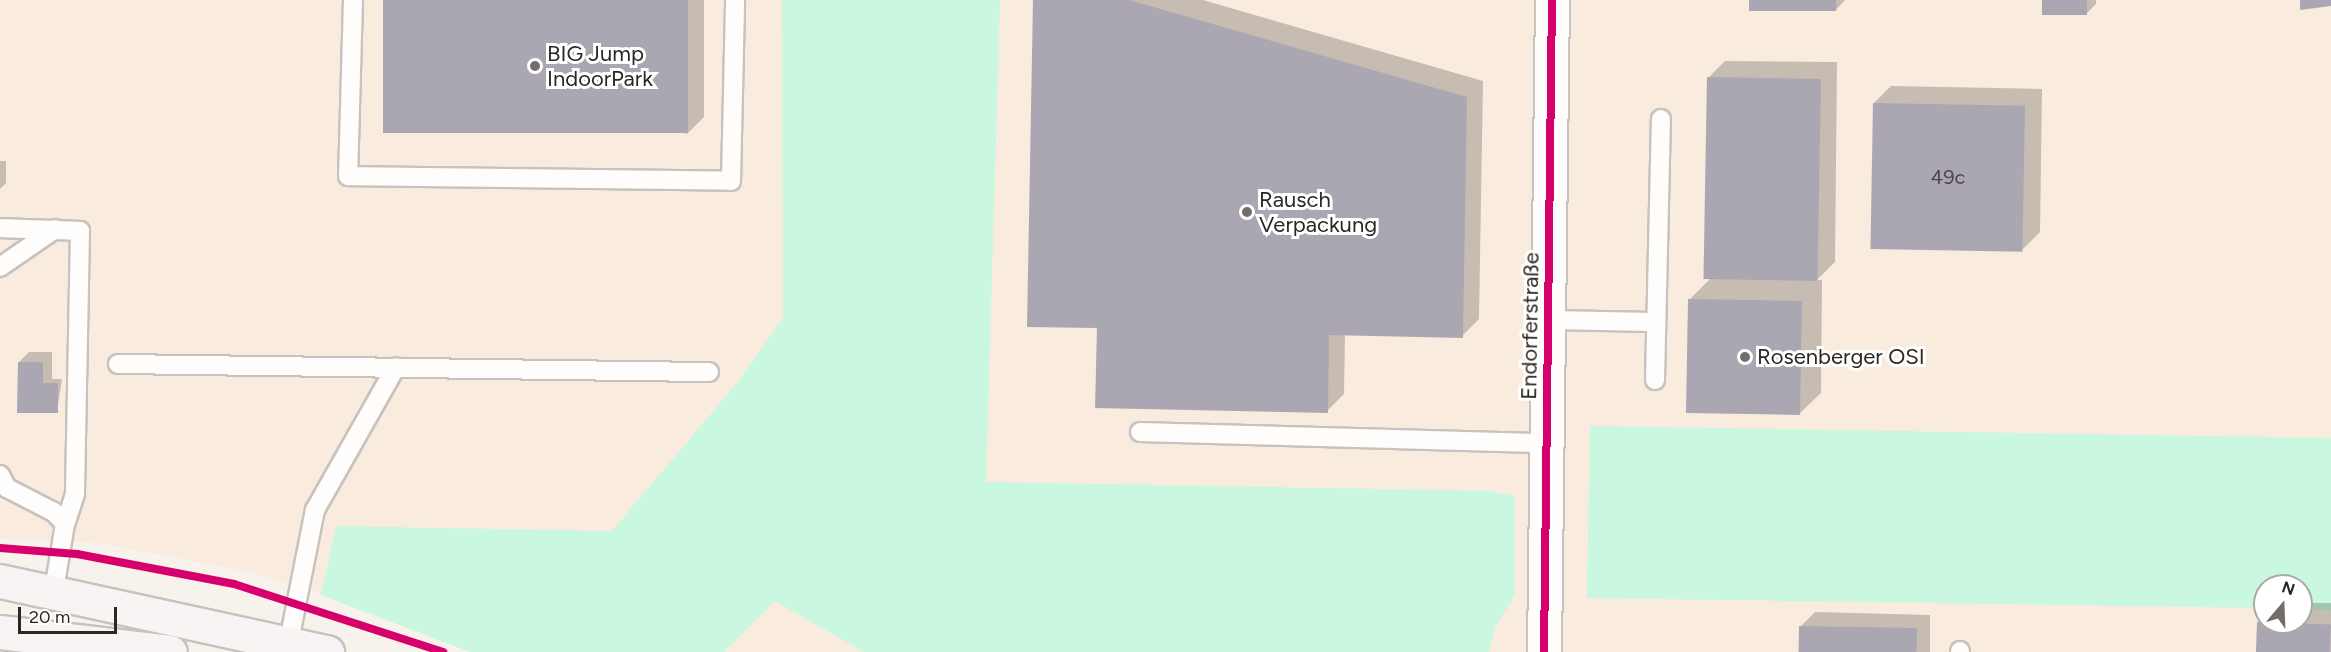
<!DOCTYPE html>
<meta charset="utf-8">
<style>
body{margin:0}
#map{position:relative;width:2331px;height:652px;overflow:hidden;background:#f8f2ec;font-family:Figtree,sans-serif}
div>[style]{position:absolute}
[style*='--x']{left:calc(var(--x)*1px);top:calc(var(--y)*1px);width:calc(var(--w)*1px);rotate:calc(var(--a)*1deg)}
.built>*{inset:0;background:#f9ebde}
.green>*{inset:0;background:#c9f7df}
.shadow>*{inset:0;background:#0003}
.building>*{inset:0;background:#aaa7b3;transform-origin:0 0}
.roads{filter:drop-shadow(2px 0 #c7c2bd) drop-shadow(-2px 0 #c7c2bd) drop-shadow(0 2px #c7c2bd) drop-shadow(0 -2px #c7c2bd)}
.lane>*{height:18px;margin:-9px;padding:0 9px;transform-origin:9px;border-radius:9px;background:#fefdfc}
.street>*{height:33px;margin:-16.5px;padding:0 16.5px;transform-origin:16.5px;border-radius:16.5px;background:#fefdfc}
.secondary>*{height:33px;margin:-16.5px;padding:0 16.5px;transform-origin:16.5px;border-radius:16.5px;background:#f9f3f4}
.cycleway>*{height:8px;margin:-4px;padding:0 4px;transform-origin:4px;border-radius:4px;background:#d6006c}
.dots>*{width:16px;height:16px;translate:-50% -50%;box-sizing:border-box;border:3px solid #fff;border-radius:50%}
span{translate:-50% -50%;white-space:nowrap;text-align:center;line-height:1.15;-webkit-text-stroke:6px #fff;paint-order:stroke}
.number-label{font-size:20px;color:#4c4746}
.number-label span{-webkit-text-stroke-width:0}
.poi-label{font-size:22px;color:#2c2722}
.left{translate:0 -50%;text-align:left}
.street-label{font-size:22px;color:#2c2722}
.north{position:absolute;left:2253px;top:574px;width:60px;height:60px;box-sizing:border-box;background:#fff;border:2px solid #aba9a7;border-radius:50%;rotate:19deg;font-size:16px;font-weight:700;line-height:24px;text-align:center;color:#2c2722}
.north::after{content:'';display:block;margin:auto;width:21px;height:27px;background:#736e69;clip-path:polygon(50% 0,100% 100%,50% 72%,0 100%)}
.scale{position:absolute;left:18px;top:607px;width:99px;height:27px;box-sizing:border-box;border:3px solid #2c2722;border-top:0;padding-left:8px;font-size:18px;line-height:21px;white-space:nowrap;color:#2c2722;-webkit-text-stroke:4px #fff;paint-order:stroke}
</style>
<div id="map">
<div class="built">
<div style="clip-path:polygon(evenodd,0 0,2331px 0,2331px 652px,470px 652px,355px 605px,250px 572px,98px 543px,0 538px,0 0,2265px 586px,2301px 586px,2301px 622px,2265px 622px,2265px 586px)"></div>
</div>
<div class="green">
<div style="clip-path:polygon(782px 0,1000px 0,986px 482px,1489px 491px,1515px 496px,1515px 595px,1495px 627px,1489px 652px,864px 652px,775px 601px,724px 652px,470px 652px,321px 595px,336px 526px,612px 531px,737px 383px,783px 318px)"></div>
<div style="clip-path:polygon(1590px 426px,2331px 438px,2331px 610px,2301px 609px,2301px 586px,2265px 586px,2265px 608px,1587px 598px)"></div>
</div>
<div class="shadow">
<div style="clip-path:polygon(384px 0,704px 0,704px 117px,687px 134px)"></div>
<div style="clip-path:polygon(1035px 0,1203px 0,1483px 81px,1479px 319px,1462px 336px,1345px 334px,1344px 394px,1327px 411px,1098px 327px)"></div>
<div style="clip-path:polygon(1750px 0,1845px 0,1835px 11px)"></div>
<div style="clip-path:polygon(2044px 0,2096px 0,2096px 4px,2086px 14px)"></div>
<div style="clip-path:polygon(1725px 61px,1837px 62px,1835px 262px,1817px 280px,1822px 280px,1821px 393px,1800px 413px,1690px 299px,1712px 277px,1708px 78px)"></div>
<div style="clip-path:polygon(1891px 86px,2042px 89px,2040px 232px,2023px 249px,1874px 103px)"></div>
<div style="clip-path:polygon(0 161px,6px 161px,6px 183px,0 189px)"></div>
<div style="clip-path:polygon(29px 352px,52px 352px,52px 379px,62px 379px,57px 411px,19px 362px)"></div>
<div style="clip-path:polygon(2301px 603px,2331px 603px,2331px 652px,2258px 652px,2258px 623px,2265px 616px,2265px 622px,2301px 622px)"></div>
<div style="clip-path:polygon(1815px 612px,1930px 615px,1930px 652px,1800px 652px,1801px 626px)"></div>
</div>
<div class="building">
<div style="left:383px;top:0;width:305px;height:133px"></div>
<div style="clip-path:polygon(1033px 0,1129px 0,1467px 97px,1463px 338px,1329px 335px,1328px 413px,1095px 408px,1097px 328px,1027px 327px)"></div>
<div style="left:1749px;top:0;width:87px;height:11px"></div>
<div style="left:2042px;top:0;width:45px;height:15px"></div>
<div style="clip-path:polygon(2300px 0,2331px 0,2331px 6px,2300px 10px)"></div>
<div style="left:1707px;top:77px;width:114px;height:202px;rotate:1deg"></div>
<div style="left:1873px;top:103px;width:152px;height:146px;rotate:1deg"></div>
<div style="left:1688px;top:299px;width:114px;height:114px;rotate:1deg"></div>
<div style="clip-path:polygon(18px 362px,43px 362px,43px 383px,58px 383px,58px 413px,17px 413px)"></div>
<div style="left:2257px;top:622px;width:74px;height:30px;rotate:2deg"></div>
<div style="left:1799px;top:626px;width:118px;height:26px;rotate:1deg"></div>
</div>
<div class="roads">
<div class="lane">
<div style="--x:353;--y:0;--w:176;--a:91.6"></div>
<div style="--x:348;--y:176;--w:383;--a:0.7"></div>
<div style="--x:731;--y:181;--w:181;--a:-88.7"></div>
<div style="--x:0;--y:228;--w:80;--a:2.1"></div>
<div style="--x:80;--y:231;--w:263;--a:91.1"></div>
<div style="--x:75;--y:494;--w:32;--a:108"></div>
<div style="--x:0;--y:267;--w:67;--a:-34.6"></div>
<div style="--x:1548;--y:320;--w:108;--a:1.1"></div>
<div style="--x:118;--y:364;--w:591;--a:0.78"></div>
<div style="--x:1655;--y:380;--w:261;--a:-88.7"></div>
<div style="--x:1140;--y:432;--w:406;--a:1.6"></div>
<div style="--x:0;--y:475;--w:15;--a:62"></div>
<div style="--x:7;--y:488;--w:53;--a:27.1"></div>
<div style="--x:54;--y:512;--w:16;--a:47"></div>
<div style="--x:65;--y:524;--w:67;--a:99.5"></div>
<div style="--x:289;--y:641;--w:134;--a:-78.8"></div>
<div style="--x:315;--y:510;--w:164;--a:-60.5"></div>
<div style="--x:1960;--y:652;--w:1;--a:-90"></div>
</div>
<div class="street">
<div style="--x:1544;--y:652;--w:652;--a:-89.3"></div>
</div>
<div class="secondary">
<div style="--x:0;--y:581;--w:335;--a:12.3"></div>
<div style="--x:0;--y:632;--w:171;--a:6.7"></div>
</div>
</div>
<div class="cycleway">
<div style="--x:0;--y:548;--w:77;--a:4.5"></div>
<div style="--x:77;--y:554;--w:160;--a:10.8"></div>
<div style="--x:234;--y:584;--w:220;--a:18"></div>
<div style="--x:1544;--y:652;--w:652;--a:-89.3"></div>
</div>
<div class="dots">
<div style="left:535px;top:66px;background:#736e69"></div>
<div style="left:1247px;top:212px;background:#736e69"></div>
<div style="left:1745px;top:357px;background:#736e69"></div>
</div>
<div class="number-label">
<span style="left:1948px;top:177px">49c</span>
</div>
<div class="poi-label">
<span class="left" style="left:547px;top:66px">BIG Jump<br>IndoorPark</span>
<span class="left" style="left:1259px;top:212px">Rausch<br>Verpackung</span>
<span class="left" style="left:1757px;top:357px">Rosenberger OSI</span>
</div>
<div class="street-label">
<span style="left:1530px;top:326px;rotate:-89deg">Endorferstraße</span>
</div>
<div class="north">N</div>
<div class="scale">20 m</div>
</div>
